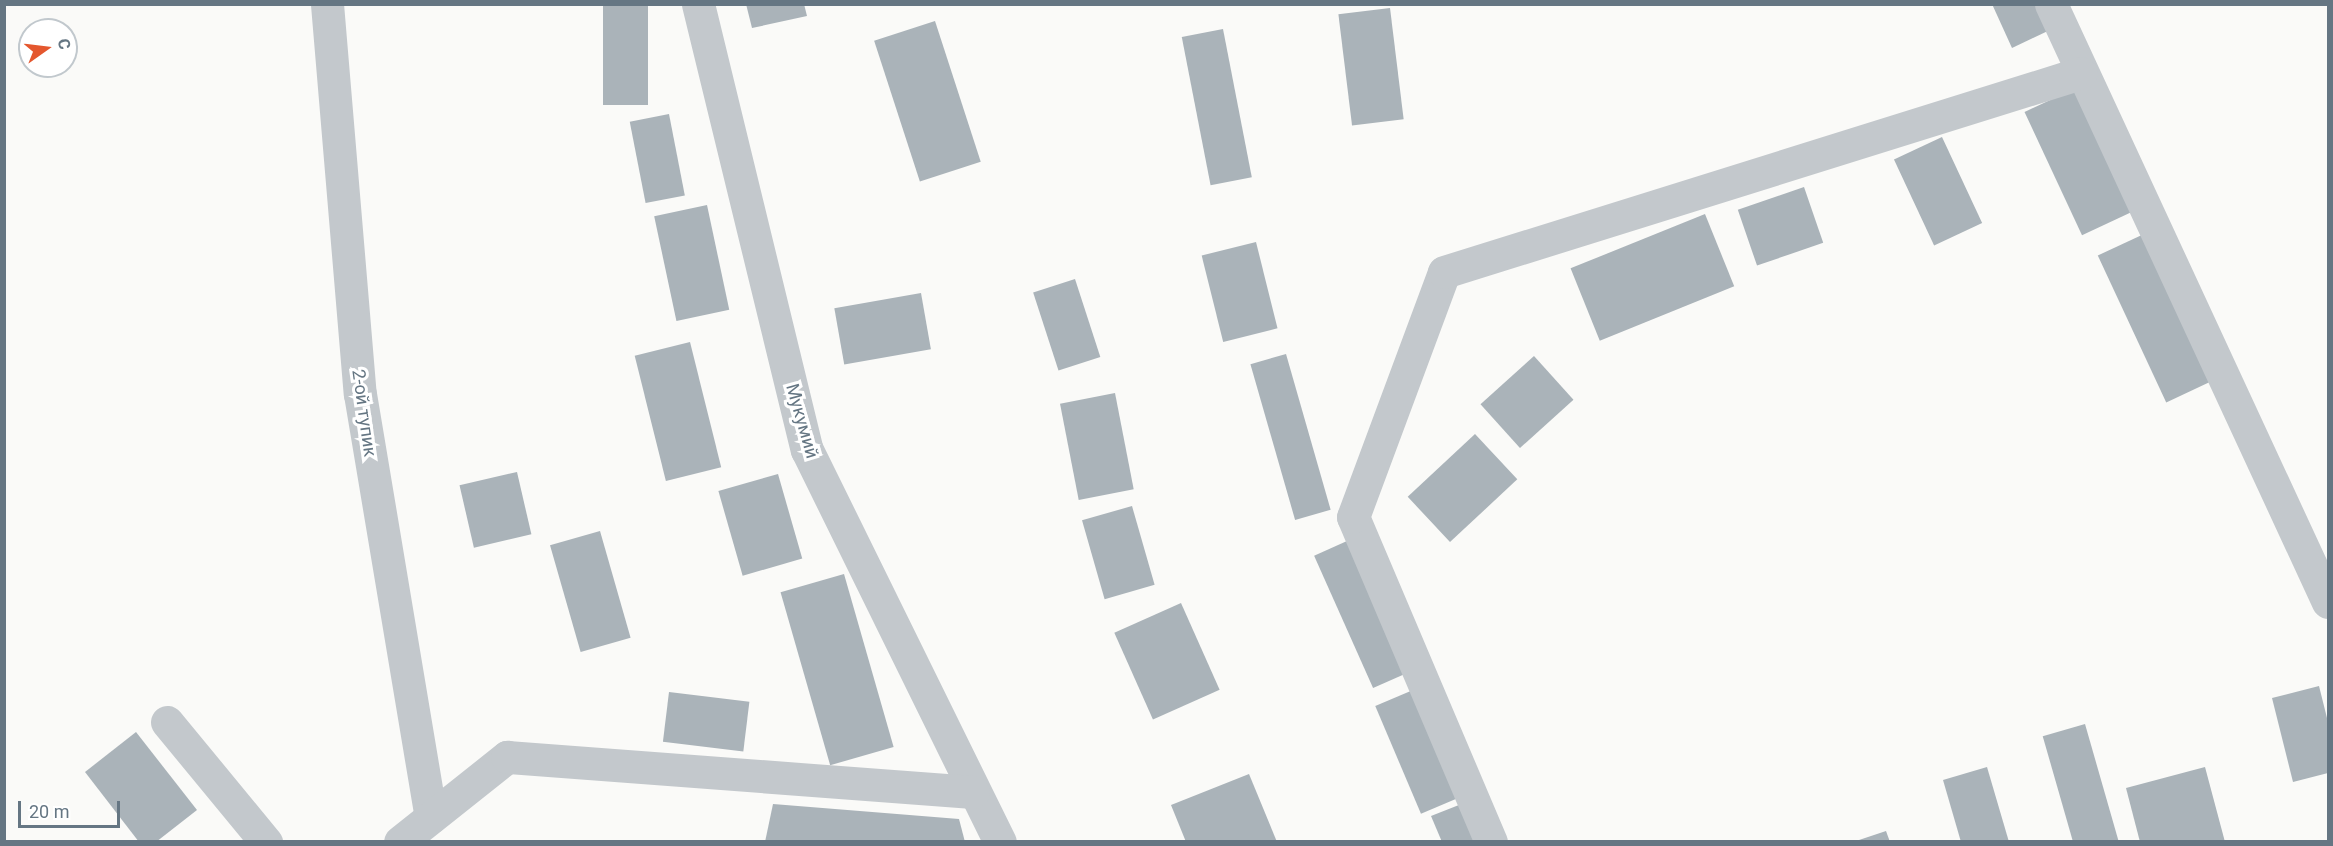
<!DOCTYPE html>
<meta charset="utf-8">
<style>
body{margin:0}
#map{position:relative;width:2333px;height:846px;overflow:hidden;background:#fafaf8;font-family:Roboto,sans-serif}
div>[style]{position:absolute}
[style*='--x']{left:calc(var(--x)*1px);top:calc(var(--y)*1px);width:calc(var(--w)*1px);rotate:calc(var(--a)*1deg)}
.building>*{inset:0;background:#aab3b9;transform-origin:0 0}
.minor>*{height:33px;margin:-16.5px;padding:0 16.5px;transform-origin:16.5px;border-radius:16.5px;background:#c3c8cc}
span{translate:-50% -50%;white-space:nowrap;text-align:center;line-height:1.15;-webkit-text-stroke:6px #fff;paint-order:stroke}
.street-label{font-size:18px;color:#657683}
.frame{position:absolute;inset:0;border:6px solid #657683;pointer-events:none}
.north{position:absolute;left:18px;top:18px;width:60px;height:60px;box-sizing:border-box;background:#fff;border:2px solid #c1c8cd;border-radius:50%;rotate:76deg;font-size:16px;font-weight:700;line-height:24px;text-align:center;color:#657683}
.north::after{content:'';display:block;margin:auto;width:21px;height:27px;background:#e4572e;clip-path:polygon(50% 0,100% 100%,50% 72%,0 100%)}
.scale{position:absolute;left:18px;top:801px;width:102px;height:27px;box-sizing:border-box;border:3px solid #657683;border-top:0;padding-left:8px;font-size:18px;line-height:21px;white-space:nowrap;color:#657683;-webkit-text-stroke:4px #fff;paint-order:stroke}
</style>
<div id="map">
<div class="building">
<div style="left:603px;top:4px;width:45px;height:101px"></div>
<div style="clip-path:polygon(746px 4px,804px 4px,807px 16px,752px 28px)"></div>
<div style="clip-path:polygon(1992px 4px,2039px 4px,2050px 30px,2012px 48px)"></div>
<div style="left:1390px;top:8px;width:112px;height:52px;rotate:83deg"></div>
<div style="left:935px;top:21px;width:148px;height:64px;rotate:72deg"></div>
<div style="left:1223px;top:29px;width:151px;height:42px;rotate:79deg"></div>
<div style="left:2078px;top:87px;width:136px;height:59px;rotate:65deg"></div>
<div style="left:669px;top:114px;width:83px;height:40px;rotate:79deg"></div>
<div style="left:1942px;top:137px;width:95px;height:53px;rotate:65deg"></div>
<div style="left:1804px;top:187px;width:59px;height:70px;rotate:71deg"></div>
<div style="left:707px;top:205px;width:107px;height:54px;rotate:78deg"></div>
<div style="left:1705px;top:214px;width:78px;height:145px;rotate:68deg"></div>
<div style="left:2144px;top:234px;width:162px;height:51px;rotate:65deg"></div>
<div style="left:1256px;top:242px;width:89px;height:56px;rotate:76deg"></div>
<div style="left:1075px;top:279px;width:82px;height:44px;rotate:72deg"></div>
<div style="left:921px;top:293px;width:57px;height:88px;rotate:80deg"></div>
<div style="left:690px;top:342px;width:129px;height:57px;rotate:76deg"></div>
<div style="left:1286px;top:354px;width:162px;height:37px;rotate:74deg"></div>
<div style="left:1534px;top:356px;width:59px;height:72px;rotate:48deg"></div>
<div style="left:1115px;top:393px;width:98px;height:56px;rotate:79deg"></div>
<div style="left:1475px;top:434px;width:62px;height:92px;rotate:47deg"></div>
<div style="left:517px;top:472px;width:64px;height:59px;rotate:77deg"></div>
<div style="left:778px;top:474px;width:88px;height:62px;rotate:74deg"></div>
<div style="left:1132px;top:506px;width:82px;height:52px;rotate:74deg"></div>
<div style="left:600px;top:531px;width:111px;height:52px;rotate:74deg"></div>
<div style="left:1347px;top:541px;width:145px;height:36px;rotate:66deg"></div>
<div style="left:844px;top:574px;width:180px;height:66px;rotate:74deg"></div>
<div style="left:1181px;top:603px;width:95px;height:73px;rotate:66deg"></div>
<div style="clip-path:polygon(2319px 686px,2328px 722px,2328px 773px,2293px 782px,2272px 698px)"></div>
<div style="left:1413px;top:690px;width:117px;height:41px;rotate:67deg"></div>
<div style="left:669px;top:692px;width:81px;height:50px;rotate:7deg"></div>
<div style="left:2085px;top:724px;width:123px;height:44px;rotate:74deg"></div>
<div style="clip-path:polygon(136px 732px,197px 810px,156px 842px,139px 842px,85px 772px)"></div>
<div style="clip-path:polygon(1987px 767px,2009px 842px,1961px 842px,1943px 780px)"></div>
<div style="clip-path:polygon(2205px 767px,2225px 842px,2140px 842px,2126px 788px)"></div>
<div style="clip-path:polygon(1249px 774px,1277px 842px,1186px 842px,1171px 805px)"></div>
<div style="clip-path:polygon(1464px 803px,1479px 842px,1442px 842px,1431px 816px)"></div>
<div style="clip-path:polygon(773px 804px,959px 819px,965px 842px,765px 842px)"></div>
<div style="clip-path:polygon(1886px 831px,1890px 842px,1856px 842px,1856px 841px)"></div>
</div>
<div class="minor">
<div style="--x:327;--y:4;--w:391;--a:85.2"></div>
<div style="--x:360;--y:394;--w:429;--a:80.5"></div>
<div style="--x:698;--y:4;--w:459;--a:76.3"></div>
<div style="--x:807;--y:450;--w:437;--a:63.8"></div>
<div style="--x:2051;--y:4;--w:659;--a:65.15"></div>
<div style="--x:167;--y:722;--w:156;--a:50.5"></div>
<div style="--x:400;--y:842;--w:137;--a:-38.5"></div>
<div style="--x:507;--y:757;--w:467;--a:4.3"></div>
<div style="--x:1491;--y:842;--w:353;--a:-113"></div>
<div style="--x:1353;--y:517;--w:261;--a:-69.6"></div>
<div style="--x:1444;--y:272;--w:667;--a:-17.35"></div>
</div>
<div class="street-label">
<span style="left:364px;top:413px;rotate:82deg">2-ой тупик</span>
<span style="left:802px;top:421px;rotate:74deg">Мукумий</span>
</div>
<div class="frame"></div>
<div class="north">С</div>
<div class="scale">20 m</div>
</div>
